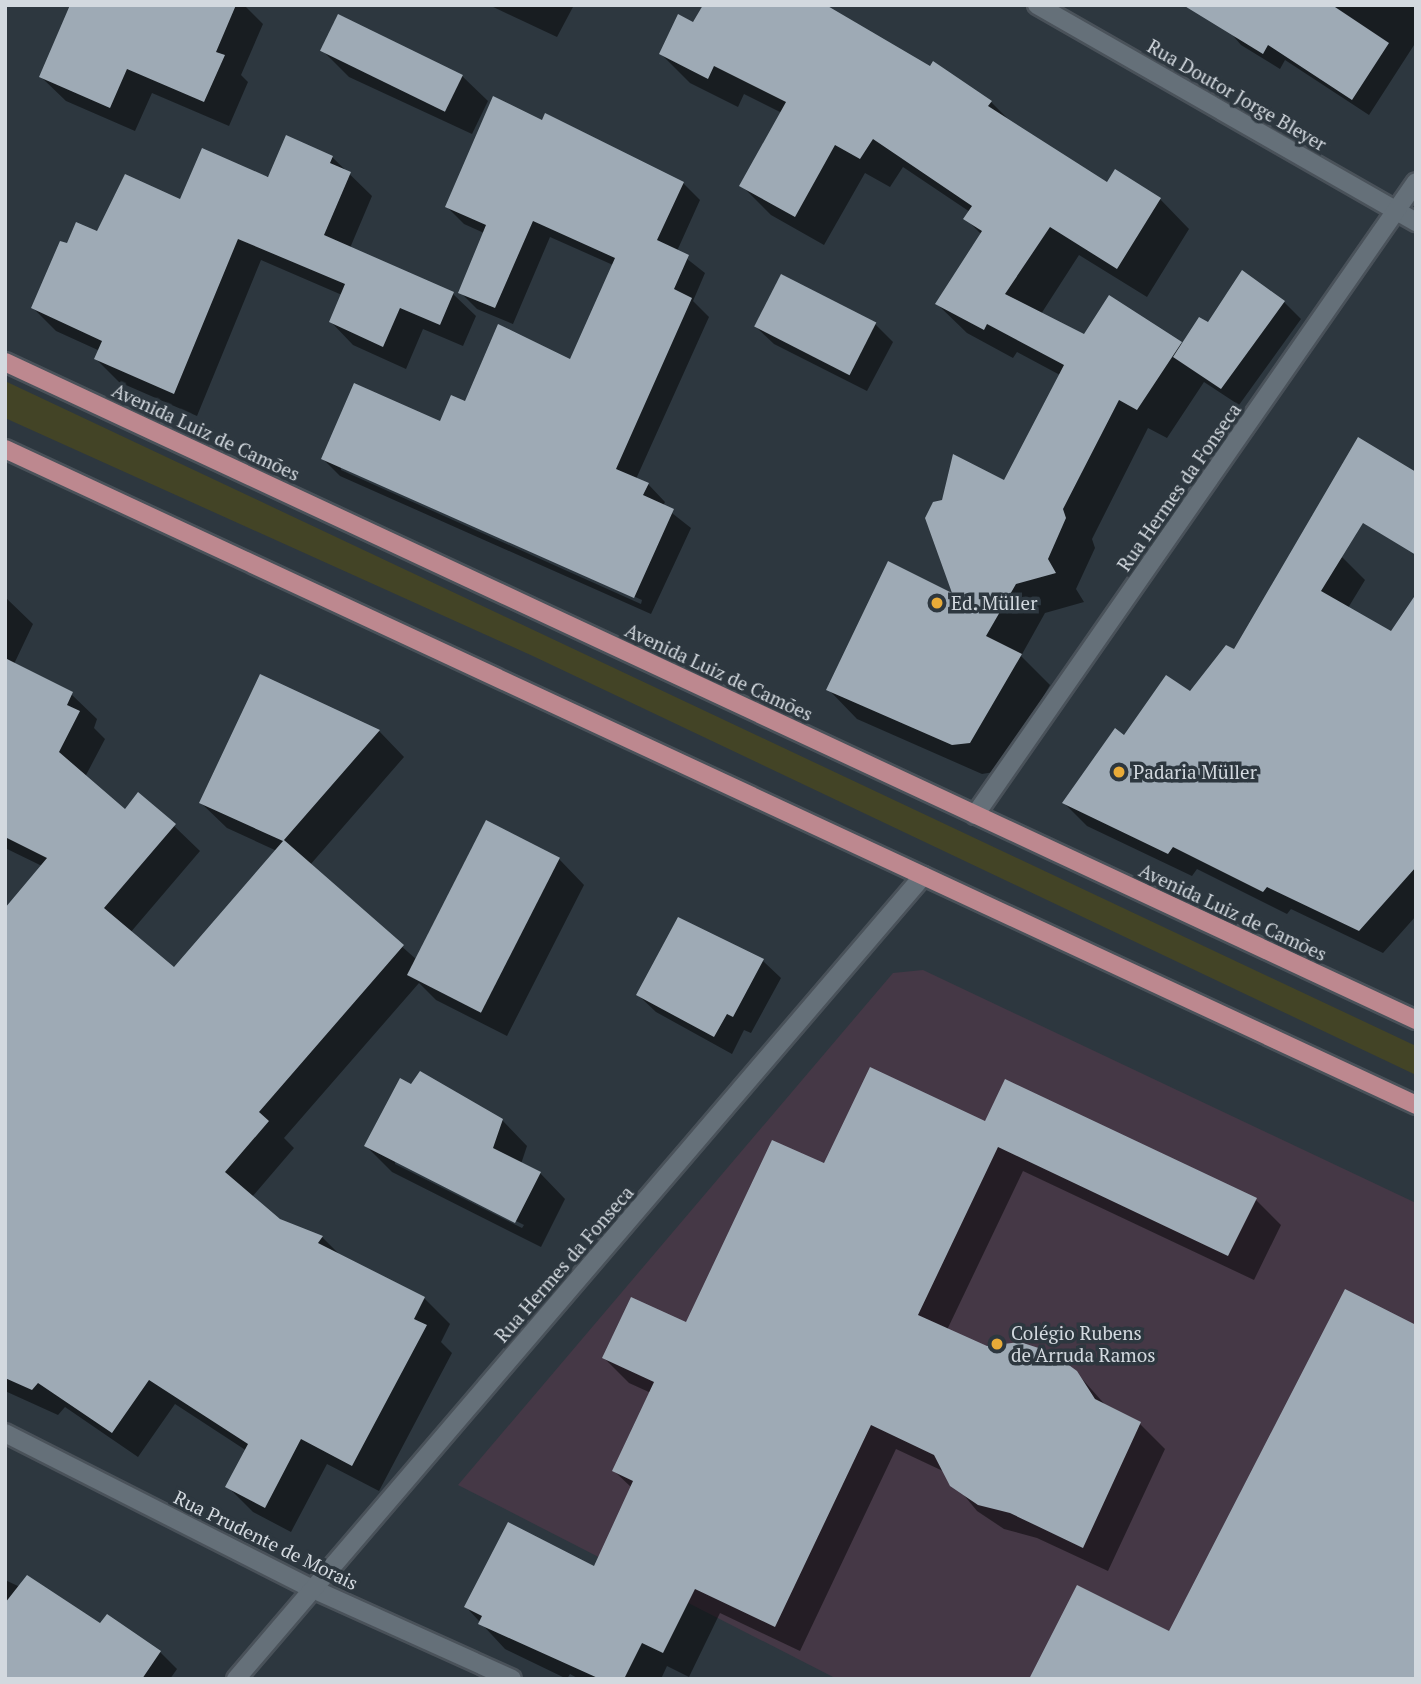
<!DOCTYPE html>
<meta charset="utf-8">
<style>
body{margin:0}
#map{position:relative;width:1421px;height:1684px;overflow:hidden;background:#2d373f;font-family:"PT Serif",serif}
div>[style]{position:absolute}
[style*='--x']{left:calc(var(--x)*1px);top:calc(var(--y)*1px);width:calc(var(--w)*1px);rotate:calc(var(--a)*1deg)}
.education>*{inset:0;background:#453846}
.green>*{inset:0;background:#434426}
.shadow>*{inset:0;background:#0007}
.building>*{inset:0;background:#9eaab5;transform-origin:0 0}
.roads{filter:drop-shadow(2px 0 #4a525a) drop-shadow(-2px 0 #4a525a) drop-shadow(0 2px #4a525a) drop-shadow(0 -2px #4a525a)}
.minor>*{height:18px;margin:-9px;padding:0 9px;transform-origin:9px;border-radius:9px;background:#657079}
.major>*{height:18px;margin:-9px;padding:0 9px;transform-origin:9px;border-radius:9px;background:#bd888f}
.dots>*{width:19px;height:19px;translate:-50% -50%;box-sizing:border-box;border:4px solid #2d373f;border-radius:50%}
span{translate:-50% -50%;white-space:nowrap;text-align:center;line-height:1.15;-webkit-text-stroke:7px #2d373f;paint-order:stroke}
.street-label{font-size:19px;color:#d3d9df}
.poi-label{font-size:19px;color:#d3d9df}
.left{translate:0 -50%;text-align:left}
.frame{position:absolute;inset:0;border:7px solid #d3d9df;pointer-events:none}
</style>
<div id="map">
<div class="education">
<div style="clip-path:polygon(923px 970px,1416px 1203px,1416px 1530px,1342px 1679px,837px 1679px,458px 1485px,893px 973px)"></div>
</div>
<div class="green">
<div style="clip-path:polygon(5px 381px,1416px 1046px,1416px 1075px,535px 657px,5px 418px)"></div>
</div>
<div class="shadow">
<div style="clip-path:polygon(72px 5px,244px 5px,263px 24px,241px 75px,248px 82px,229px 126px,152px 93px,135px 131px,66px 101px,41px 77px)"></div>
<div style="clip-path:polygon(489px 5px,574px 5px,557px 37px)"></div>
<div style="clip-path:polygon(822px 5px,991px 102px,1013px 124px,1107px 185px,1160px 199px,1189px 229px,1147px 297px,1079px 255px,1041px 314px,1084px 336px,1110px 297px,1183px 345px,1209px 324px,1284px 302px,1301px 319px,1239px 405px,1204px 382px,1167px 438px,1148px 428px,1092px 539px,1095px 548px,1076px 589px,1084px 602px,1045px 613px,1021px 656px,1050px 685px,1000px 771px,982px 774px,857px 719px,828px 689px,955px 596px,1005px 482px,1060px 375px,1017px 352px,1013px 358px,967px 333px,937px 304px,982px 235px,966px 219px,970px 212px,903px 167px,890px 187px,865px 173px,824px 245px,771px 215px,742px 186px,782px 113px,744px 94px,738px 107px,690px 83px,661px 54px,694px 25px)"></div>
<div style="clip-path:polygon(1207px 5px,1416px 5px,1416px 42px,1369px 115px,1285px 60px,1280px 69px,1241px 45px)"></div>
<div style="clip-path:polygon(339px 17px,462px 76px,488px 101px,472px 134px,349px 77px,324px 52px)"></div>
<div style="clip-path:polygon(332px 157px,372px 196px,350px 248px,453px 294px,476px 316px,463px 346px,423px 329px,406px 369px,353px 345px,331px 322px,342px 295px,261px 260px,197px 416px,119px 382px,96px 359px,100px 351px,56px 331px,33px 308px,68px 245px,181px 202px)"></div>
<div style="clip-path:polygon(evenodd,683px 183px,700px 200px,677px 251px,705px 273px,693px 301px,709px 317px,636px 479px,648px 484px,665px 502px,663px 506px,691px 528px,651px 614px,340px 476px,323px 459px,441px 424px,466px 403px,571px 361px,613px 265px,550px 237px,513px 324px,477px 309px,460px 292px,484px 233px,464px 224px,447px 207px,683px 183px,341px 466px,642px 600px,641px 604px,341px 470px,341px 466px)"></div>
<div style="clip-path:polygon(875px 324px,893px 342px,867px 391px,774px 344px,756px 327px)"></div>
<div style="clip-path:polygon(1342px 557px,1365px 580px,1348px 608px,1392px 633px,1416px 623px,1416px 916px,1383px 953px,1291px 909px,1287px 914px,1197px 869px,1192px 876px,1087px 826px,1064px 803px,1124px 738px,1190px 694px)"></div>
<div style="clip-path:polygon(5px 597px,33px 624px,14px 664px,71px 694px,97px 719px,94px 728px,105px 739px,85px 777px,125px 812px,174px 826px,200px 851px,130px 933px,175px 970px,277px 851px,227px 828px,201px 803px,379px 731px,404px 757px,310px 865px,417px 960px,559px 859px,584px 885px,507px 1036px,436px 1000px,419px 983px,284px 1138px,294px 1148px,252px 1197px,279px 1221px,322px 1237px,342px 1257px,424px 1298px,450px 1324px,441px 1342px,452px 1353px,379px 1491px,327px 1464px,291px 1532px,253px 1512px,227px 1486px,247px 1451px,175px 1404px,138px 1457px,65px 1407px,58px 1415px,5px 1391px,5px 1010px,42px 866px,5px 848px)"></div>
<div style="clip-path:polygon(679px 919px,763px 961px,781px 978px,751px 1033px,744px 1030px,732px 1054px,656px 1012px,638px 995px)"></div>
<div style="clip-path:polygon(evenodd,502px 1120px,527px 1146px,521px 1164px,540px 1173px,565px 1199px,541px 1247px,392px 1172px,366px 1146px,502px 1120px,395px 1160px,524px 1225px,522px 1228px,395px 1164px,395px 1160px)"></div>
<div style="clip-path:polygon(986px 1124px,1256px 1200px,1281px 1225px,1254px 1280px,1023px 1171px,947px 1330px,987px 1347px,1076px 1372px,1108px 1408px,1140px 1424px,1165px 1449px,1108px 1571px,1037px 1538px,1004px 1529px,977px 1511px,945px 1472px,896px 1449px,800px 1651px,720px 1613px,689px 1677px,667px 1666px,661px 1679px,579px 1679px,570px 1674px,567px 1679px,505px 1649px,466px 1607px,595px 1568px,632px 1488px,614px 1471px,651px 1393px,629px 1383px,604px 1358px,687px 1325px,825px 1165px)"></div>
<div style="clip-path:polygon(5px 1580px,160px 1652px,177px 1669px,170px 1679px,5px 1679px)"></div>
</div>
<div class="building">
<div style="clip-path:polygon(70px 5px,236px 5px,216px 52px,225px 55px,204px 102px,127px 69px,110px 108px,39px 77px)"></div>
<div style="clip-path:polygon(703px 5px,826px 5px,930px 66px,933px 61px,992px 101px,988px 106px,1107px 182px,1115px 169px,1161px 198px,1117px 269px,1050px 227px,1005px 294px,1084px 334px,1109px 295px,1182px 342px,1137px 410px,1119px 400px,1063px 509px,1066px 518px,1048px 559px,1056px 573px,1016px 584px,986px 636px,1022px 654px,970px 743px,952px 745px,826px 690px,888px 561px,952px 593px,925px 518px,933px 502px,942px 500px,953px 454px,1004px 480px,1064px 365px,987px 324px,984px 330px,935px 304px,982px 231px,963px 219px,972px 206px,873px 139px,860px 159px,835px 145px,795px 217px,739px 186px,786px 102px,714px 66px,708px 79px,659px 54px,678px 14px,693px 22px)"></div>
<div style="clip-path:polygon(1183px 5px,1332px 5px,1389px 43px,1352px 100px,1268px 45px,1263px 54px)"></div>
<div style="left:338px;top:14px;width:139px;height:41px;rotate:26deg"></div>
<div style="clip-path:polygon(493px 96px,542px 120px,545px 113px,684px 182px,657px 240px,689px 255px,674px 289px,692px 298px,616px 469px,649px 483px,643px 495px,674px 509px,634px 598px,321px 459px,354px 383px,440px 421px,451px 395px,465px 401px,498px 324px,570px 359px,615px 258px,533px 221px,495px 308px,458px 293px,486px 225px,445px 207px)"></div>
<div style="clip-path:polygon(286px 135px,333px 156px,330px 163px,351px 172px,324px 235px,454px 292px,440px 325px,400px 308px,383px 347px,329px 322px,345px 284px,238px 239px,174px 394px,94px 359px,102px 341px,31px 308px,60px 241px,67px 243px,76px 222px,97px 231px,125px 174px,180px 199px,202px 148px,268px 177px)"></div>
<div style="clip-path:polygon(1242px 270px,1285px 301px,1221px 389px,1173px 357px,1199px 317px,1208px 322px)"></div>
<div style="left:781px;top:274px;width:107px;height:59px;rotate:27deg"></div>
<div style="clip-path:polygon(1358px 437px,1416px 472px,1416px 555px,1363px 523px,1321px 591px,1391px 631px,1416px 594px,1416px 867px,1359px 931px,1267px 887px,1263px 892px,1173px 847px,1168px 854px,1062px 803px,1115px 728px,1124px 735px,1166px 675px,1190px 691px,1226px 645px,1234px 649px)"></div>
<div style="clip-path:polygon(5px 658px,73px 692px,67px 705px,80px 711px,59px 752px,125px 809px,138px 792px,176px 824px,104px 908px,174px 967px,283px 841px,199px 803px,260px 674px,380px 730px,284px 840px,404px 945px,259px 1112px,269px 1121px,225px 1172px,280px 1219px,323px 1236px,318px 1243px,425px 1297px,414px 1319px,427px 1325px,352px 1466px,301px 1439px,265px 1508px,225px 1487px,248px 1444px,149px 1380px,112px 1433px,38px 1383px,32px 1390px,5px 1378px,5px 908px,47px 858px,5px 837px)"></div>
<div style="left:486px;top:820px;width:83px;height:174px;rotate:27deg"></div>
<div style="clip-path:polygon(678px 917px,764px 959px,733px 1017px,727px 1014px,714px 1037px,636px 995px)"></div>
<div style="clip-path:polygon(870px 1067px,985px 1121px,1005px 1079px,1257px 1198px,1228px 1256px,998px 1147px,918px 1315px,987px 1346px,1020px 1342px,1051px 1352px,1077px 1371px,1095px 1399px,1141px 1422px,1083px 1548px,1010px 1513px,978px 1505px,950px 1486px,934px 1455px,871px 1425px,775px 1627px,695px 1589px,663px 1653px,642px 1643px,624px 1679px,600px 1679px,478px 1624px,482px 1616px,464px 1607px,508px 1522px,594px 1566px,633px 1481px,612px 1471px,654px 1382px,602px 1358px,631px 1297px,686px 1322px,772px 1140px,824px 1163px)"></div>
<div style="clip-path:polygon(420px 1071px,503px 1119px,493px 1148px,541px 1172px,515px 1223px,364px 1146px,400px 1078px,411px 1084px)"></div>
<div style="clip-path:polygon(1345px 1289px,1416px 1325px,1416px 1679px,1029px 1679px,1077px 1585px,1169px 1631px)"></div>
<div style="clip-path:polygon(27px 1575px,100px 1623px,107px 1614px,161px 1651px,142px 1679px,5px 1679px,5px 1603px)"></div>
</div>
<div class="roads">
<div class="minor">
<div style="--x:1037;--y:5;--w:437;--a:29.8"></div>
<div style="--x:975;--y:815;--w:771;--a:-55.14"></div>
<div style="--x:5;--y:1433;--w:345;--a:26.9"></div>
<div style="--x:313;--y:1589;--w:218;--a:24.3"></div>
<div style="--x:236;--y:1679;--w:1057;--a:-49.45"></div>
</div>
<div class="major">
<div style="--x:5;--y:362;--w:1557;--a:25"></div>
<div style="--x:5;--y:449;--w:1556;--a:24.93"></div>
</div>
</div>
<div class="dots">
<div style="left:937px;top:603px;background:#e9ab38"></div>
<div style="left:1119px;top:772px;background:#e9ab38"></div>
<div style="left:997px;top:1344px;background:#e9ab38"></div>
</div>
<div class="street-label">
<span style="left:1237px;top:95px;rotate:30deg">Rua Doutor Jorge Bleyer</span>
<span style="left:206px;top:432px;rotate:25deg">Avenida Luiz de Camões</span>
<span style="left:1179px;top:487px;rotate:-55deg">Rua Hermes da Fonseca</span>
<span style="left:719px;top:672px;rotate:25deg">Avenida Luiz de Camões</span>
<span style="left:1233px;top:912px;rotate:25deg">Avenida Luiz de Camões</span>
<span style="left:564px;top:1264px;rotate:-49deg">Rua Hermes da Fonseca</span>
<span style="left:266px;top:1540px;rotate:26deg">Rua Prudente de Morais</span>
</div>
<div class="poi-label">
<span class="left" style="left:951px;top:603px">Ed. Müller</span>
<span class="left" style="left:1133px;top:772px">Padaria Müller</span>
<span class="left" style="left:1011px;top:1344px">Colégio Rubens<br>de Arruda Ramos</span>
</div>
<div class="frame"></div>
</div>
